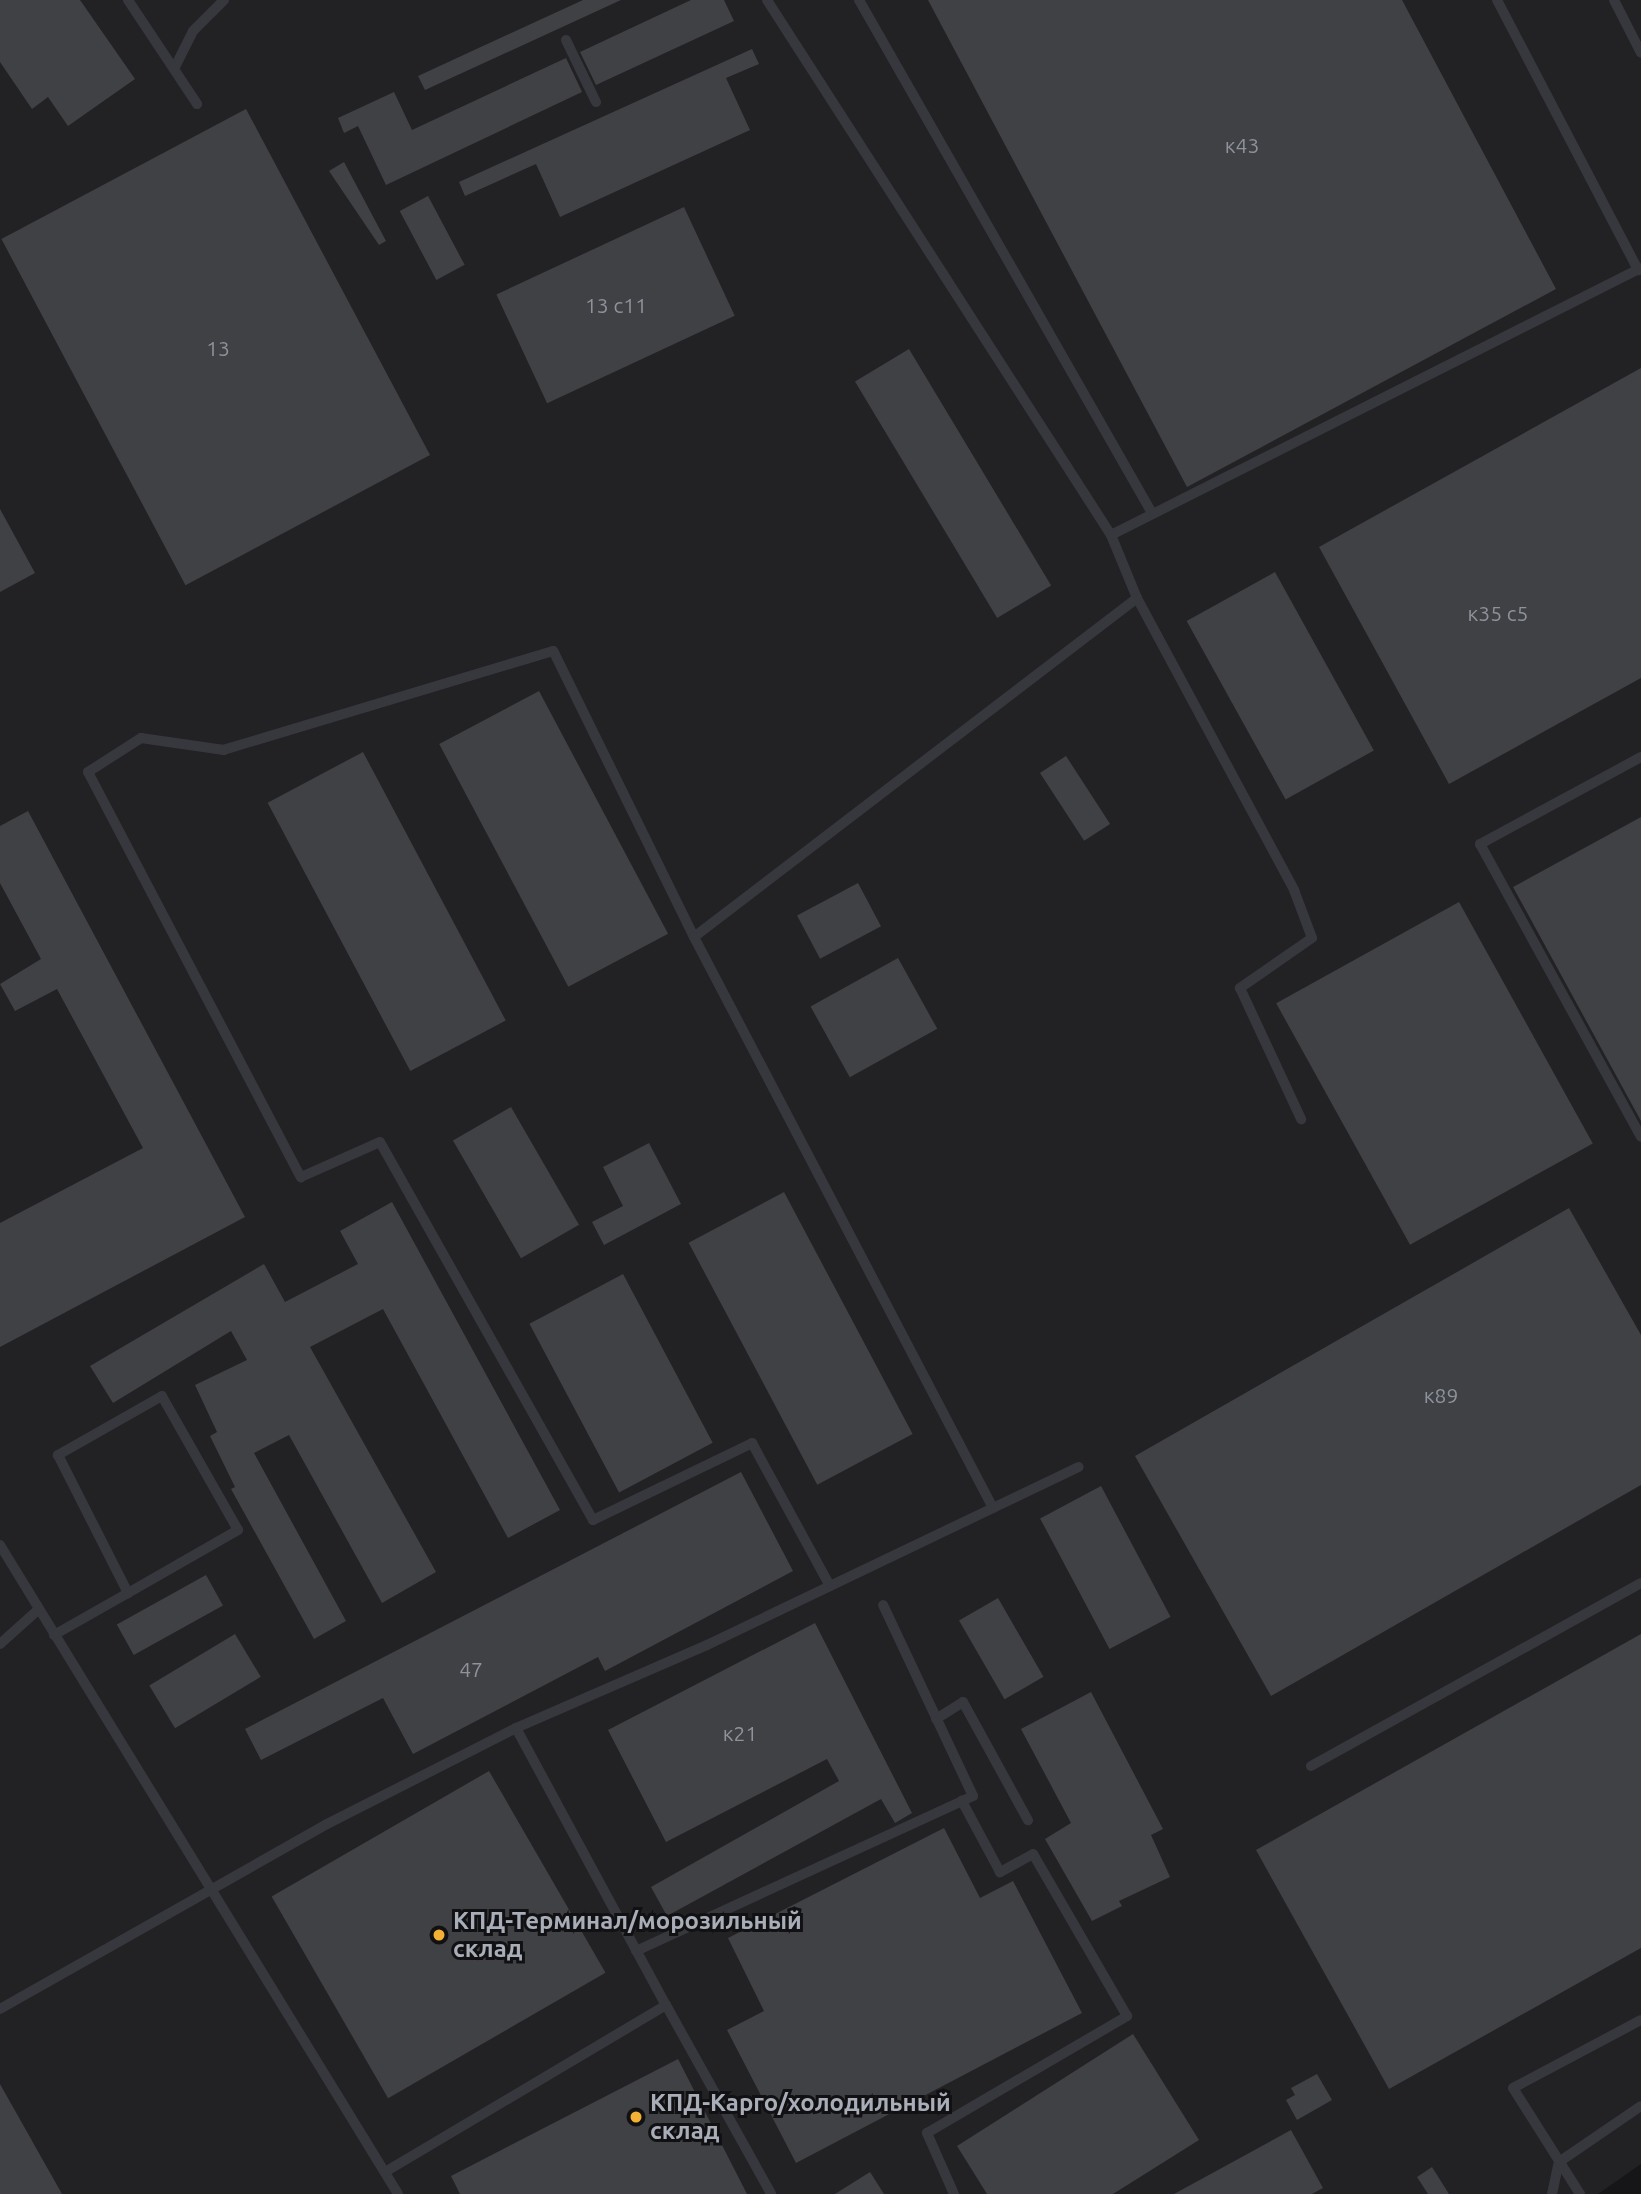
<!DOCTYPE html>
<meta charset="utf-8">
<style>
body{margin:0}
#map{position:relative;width:1641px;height:2194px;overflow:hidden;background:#161618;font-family:Ubuntu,sans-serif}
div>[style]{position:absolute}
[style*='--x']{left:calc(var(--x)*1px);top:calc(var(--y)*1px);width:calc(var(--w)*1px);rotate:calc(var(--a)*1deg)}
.built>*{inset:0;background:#222225}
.building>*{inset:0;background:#404145;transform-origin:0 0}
.lane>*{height:10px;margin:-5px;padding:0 5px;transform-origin:5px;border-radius:5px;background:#37383d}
.dots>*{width:19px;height:19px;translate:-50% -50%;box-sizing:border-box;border:4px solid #111113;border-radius:50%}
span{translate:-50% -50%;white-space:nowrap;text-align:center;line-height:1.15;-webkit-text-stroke:6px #111113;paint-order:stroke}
.number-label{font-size:21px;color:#8e929b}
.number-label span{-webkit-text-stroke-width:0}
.poi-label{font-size:24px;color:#a8adb8;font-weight:700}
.left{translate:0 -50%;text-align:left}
</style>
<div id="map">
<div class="built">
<div style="clip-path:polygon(0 0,1641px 0,1641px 2164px,1598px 2194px,0 2194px)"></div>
</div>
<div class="building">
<div style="clip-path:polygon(0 0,80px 0,135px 79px,68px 126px,48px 97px,32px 109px,0 62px)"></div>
<div style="clip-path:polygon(583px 0,621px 0,425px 90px,418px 76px)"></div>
<div style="clip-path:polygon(691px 0,724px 0,734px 21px,596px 85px,580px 52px)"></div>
<div style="clip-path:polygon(928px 0,1402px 0,1556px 289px,1187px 487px)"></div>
<div style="clip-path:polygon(752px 49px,759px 64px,726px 78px,750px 130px,560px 217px,536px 164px,465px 196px,459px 182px)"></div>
<div style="clip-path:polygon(566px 58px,582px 92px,386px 185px,358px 126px,344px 133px,338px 118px,394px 92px,412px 130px)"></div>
<div style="left:246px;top:109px;width:392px;height:277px;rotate:62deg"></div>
<div style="clip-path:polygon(344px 162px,386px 241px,379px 245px,329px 171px)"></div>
<div style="left:428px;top:196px;width:78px;height:32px;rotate:62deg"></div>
<div style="left:684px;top:207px;width:120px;height:207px;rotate:65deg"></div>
<div style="left:909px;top:349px;width:276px;height:63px;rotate:59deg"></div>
<div style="clip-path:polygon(1641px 368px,1641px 678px,1449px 784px,1319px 547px)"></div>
<div style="clip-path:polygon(0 509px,35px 573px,0 592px)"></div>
<div style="left:1275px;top:572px;width:204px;height:101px;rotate:61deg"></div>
<div style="left:539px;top:691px;width:275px;height:113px;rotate:62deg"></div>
<div style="left:363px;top:752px;width:304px;height:108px;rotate:62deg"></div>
<div style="left:1066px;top:756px;width:81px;height:31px;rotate:57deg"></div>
<div style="clip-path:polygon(28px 811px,245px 1217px,0 1347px,0 1223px,143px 1148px,57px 989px,15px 1011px,0 984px,41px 959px,0 883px,0 826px)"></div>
<div style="clip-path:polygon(1641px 817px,1641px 1121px,1513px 887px)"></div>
<div style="left:858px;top:883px;width:49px;height:69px;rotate:62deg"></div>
<div style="left:1459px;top:902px;width:276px;height:209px;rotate:61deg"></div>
<div style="left:898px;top:958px;width:81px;height:100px;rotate:61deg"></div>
<div style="left:511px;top:1107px;width:136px;height:67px;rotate:60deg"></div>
<div style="clip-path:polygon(649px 1143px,681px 1204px,604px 1245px,592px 1222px,623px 1206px,603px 1167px)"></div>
<div style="left:784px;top:1192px;width:274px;height:108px;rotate:62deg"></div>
<div style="clip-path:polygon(392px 1202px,560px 1510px,508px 1538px,383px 1309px,310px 1347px,436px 1572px,382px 1603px,289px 1435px,254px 1453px,346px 1621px,314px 1639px,231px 1489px,235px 1487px,210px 1436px,217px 1432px,195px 1385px,247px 1360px,231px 1331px,113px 1403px,90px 1366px,264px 1264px,285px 1302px,358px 1264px,340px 1231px)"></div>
<div style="clip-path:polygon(1569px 1208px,1641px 1335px,1641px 1485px,1271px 1696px,1135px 1456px)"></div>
<div style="left:623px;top:1274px;width:191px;height:106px;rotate:62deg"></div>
<div style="clip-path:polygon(741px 1472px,793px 1571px,605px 1671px,598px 1657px,413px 1754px,383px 1698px,261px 1760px,245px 1729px)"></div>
<div style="left:1101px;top:1486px;width:148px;height:69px;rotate:62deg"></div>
<div style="left:206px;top:1575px;width:35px;height:102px;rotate:61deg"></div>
<div style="left:998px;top:1598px;width:91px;height:45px;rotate:60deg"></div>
<div style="clip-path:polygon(815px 1623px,912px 1813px,895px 1823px,881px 1799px,667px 1916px,651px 1887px,839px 1781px,827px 1759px,666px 1842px,608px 1730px)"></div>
<div style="left:235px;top:1634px;width:50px;height:100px;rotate:59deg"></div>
<div style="clip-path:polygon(1641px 1634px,1641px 1948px,1389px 2089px,1256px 1850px)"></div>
<div style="clip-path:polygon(1091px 1692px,1163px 1829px,1151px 1835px,1170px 1877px,1119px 1901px,1122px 1906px,1092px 1921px,1045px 1839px,1071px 1823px,1021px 1729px)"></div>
<div style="left:489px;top:1771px;width:233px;height:251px;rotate:60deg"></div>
<div style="clip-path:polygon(944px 1828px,980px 1898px,1013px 1881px,1082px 2013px,796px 2163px,727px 2030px,764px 2011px,728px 1938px)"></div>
<div style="clip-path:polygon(1133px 2034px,1199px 2140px,1113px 2194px,987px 2194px,957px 2146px)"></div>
<div style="clip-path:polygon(678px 2059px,747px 2194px,460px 2194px,451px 2176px)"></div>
<div style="clip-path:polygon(1317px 2074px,1332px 2100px,1297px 2120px,1286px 2100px,1295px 2095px,1291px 2088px)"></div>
<div style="clip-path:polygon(0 2084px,62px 2194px,0 2194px)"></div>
<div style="clip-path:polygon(1291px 2130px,1323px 2188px,1312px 2194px,1174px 2194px)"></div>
<div style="clip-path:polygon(1432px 2167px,1449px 2194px,1428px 2194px,1417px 2177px)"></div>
<div style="clip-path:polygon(870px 2172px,884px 2194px,835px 2194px)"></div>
</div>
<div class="lane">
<div style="--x:128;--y:0;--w:125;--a:56.4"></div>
<div style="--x:767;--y:0;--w:636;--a:57.26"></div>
<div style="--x:1111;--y:535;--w:68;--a:67.6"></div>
<div style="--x:1137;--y:598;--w:332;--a:61.7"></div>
<div style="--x:1294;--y:890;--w:51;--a:69.4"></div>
<div style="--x:1312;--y:938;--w:88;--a:145.2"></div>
<div style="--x:1240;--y:988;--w:145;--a:65"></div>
<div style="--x:859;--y:0;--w:591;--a:60.27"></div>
<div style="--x:1497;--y:0;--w:305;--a:62.4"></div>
<div style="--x:1614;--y:0;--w:59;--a:63"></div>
<div style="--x:566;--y:40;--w:69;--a:64.2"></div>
<div style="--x:174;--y:69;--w:42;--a:-63.4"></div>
<div style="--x:193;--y:31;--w:44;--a:-45"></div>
<div style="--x:1111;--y:535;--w:593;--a:-26.74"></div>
<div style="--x:1641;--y:757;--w:183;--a:151.6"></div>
<div style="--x:1480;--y:844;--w:334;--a:61.2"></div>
<div style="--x:694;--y:937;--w:319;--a:-116.2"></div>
<div style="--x:553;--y:651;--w:344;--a:163.3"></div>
<div style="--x:224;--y:750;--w:84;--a:-171.8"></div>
<div style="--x:141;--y:738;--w:63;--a:147.3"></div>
<div style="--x:88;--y:772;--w:458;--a:62.3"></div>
<div style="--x:301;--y:1177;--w:86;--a:-23.9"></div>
<div style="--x:380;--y:1142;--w:434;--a:60.6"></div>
<div style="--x:593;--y:1520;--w:177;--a:-25.8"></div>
<div style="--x:752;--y:1443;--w:163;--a:61.4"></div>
<div style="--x:993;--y:1508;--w:645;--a:-117.64"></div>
<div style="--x:694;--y:937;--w:558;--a:-37.42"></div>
<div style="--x:0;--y:1545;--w:761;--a:58.48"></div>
<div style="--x:54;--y:1635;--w:85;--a:-29.6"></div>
<div style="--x:128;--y:1593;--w:127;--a:-29.8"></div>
<div style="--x:238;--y:1530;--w:154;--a:-119.6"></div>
<div style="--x:162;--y:1396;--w:120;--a:150.4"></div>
<div style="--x:58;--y:1455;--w:155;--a:63.1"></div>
<div style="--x:0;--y:1644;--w:52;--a:-41.9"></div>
<div style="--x:936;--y:1719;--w:32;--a:-32"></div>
<div style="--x:963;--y:1702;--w:135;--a:61.2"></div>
<div style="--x:516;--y:1728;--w:315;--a:61.6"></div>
<div style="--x:1311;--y:1766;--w:377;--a:-29"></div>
<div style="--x:636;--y:1951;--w:371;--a:-24.7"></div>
<div style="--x:973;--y:1796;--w:211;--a:-115.2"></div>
<div style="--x:0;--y:2009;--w:376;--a:-29.5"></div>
<div style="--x:327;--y:1824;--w:212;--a:-26.9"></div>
<div style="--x:516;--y:1728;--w:208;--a:-23.5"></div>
<div style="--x:707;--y:1645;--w:412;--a:-25.6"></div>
<div style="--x:385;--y:2172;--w:327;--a:-30.7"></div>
<div style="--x:666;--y:2005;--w:216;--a:60.9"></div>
<div style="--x:954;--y:2194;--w:67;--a:-113.9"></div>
<div style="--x:927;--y:2133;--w:232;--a:-30.3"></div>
<div style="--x:1127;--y:2016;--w:187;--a:-120.1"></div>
<div style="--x:1033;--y:1854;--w:38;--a:151"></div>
<div style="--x:1000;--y:1872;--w:81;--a:-118.2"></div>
<div style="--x:1552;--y:2194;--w:33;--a:-78"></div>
<div style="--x:1559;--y:2162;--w:99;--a:-34.3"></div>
<div style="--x:1580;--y:2194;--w:125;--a:-122.3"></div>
<div style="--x:1513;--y:2088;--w:145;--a:-28"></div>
</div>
<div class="dots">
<div style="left:439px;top:1935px;background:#f2b134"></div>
<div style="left:636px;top:2117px;background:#f2b134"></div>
</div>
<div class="number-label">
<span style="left:1242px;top:145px">к43</span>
<span style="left:616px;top:305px">13 с11</span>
<span style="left:218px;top:348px">13</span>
<span style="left:1498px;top:613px">к35 с5</span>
<span style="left:1441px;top:1395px">к89</span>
<span style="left:471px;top:1669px">47</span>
<span style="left:740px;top:1733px">к21</span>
</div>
<div class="poi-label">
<span class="left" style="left:453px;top:1935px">КПД-Терминал/морозильный<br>склад</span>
<span class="left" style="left:650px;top:2117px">КПД-Карго/холодильный<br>склад</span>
</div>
</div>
